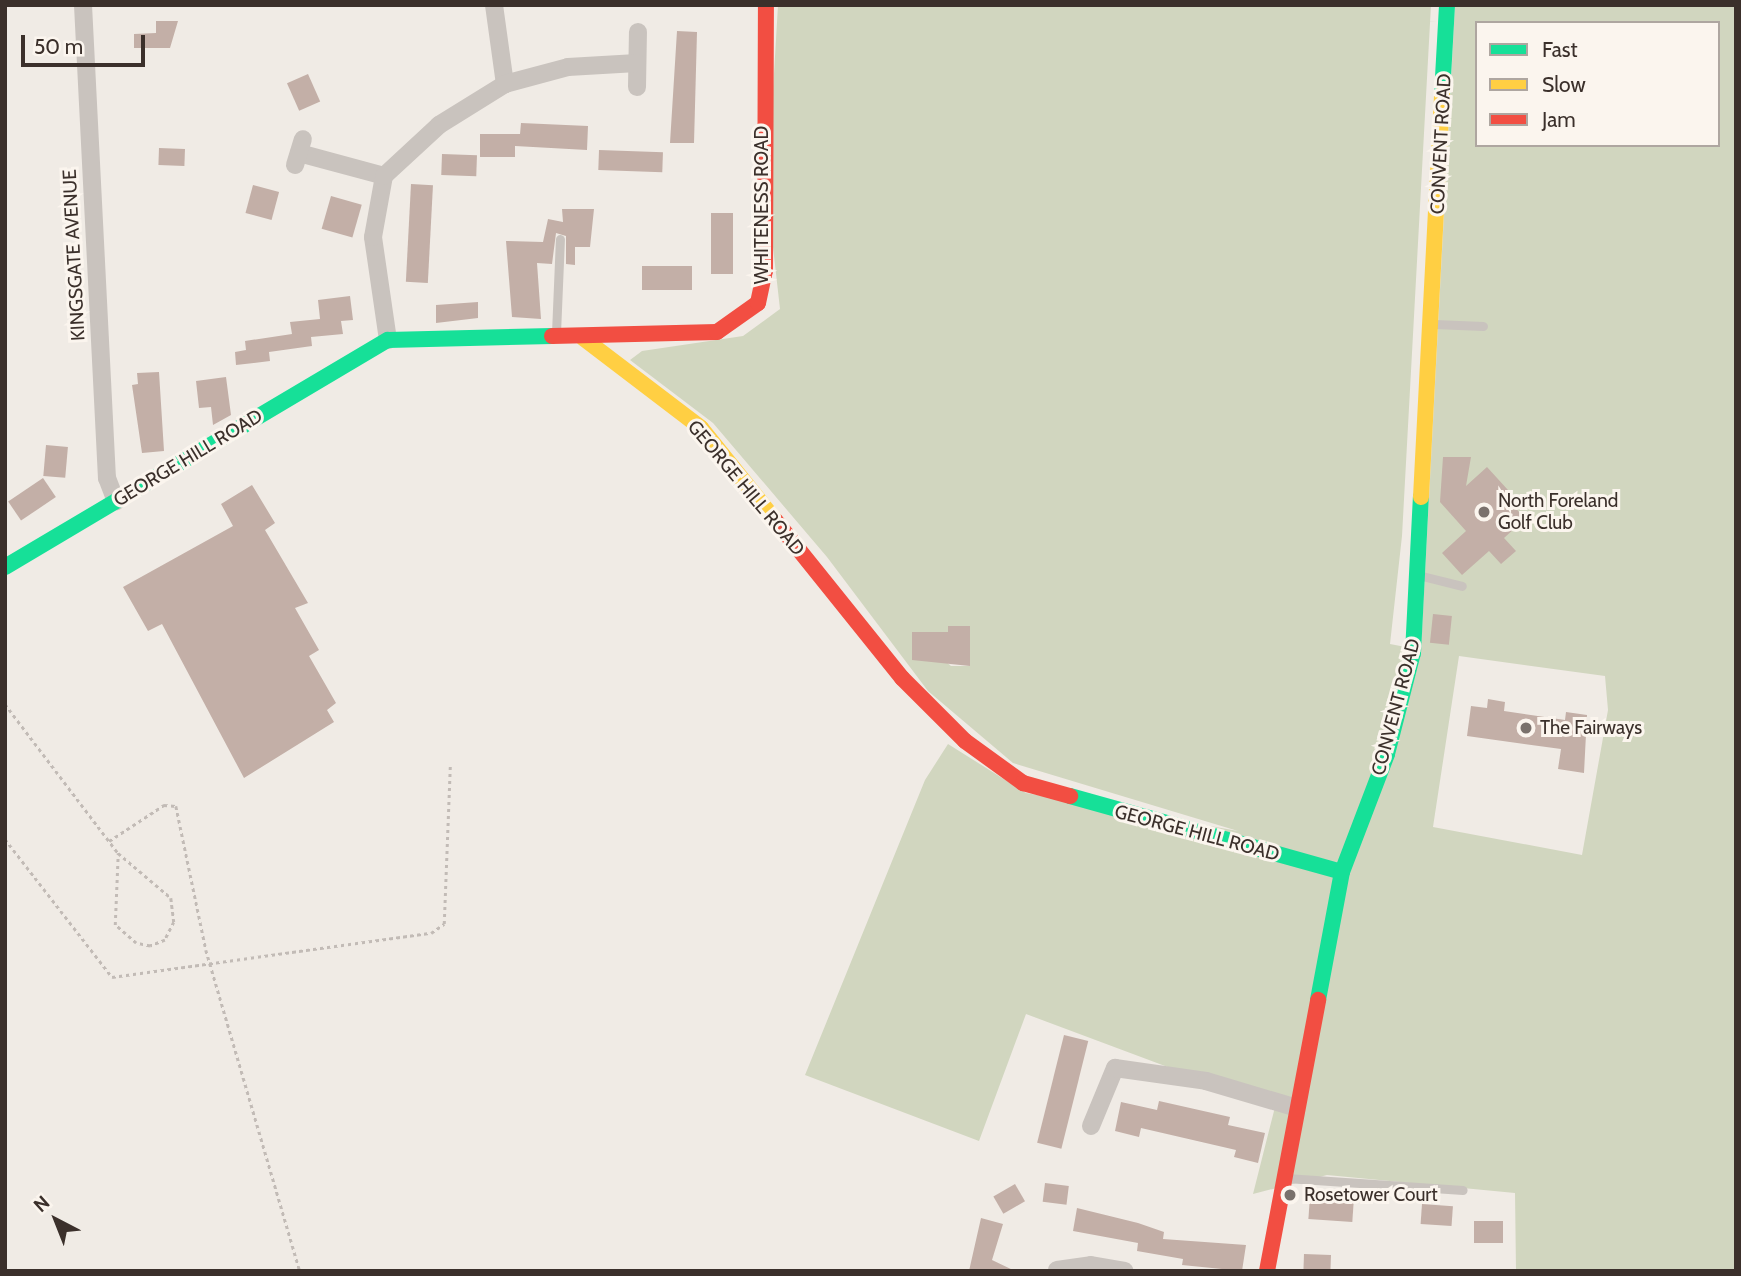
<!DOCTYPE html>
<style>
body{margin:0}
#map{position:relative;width:1741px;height:1276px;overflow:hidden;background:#f0ebe5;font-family:Cabin,sans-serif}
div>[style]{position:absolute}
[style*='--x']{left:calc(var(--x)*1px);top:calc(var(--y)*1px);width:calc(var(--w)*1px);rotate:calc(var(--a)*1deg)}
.green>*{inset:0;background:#d1d6bf}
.building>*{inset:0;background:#c3afa7;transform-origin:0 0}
.path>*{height:2.5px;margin-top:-1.25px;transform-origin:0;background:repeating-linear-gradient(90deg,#c2bbb6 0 3.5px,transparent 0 7px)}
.lane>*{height:9px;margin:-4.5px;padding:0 4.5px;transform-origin:4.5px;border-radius:4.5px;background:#c9c3be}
.street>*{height:18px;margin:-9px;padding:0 9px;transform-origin:9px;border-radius:9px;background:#c9c3be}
.fast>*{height:16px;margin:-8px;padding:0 8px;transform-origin:8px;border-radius:8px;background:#16e098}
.slow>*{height:16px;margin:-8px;padding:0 8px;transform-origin:8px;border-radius:8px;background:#ffcf43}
.jam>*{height:16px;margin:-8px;padding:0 8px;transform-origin:8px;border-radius:8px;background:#f24e42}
.dots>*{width:19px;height:19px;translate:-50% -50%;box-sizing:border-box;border:4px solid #fbf5ee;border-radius:50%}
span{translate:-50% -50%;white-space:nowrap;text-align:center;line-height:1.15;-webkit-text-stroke:6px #fbf5ee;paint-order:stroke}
.street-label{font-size:19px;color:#3b302b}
.poi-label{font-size:19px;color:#3b302b}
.left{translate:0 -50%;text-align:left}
.frame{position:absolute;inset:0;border:7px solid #3b302b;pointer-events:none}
.legend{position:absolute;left:1475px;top:21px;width:245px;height:126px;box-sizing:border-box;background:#fbf5ee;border:2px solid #aea6a0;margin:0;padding:9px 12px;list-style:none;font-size:21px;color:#3b302b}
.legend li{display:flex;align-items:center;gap:14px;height:35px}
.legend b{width:35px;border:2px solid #aea6a0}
.north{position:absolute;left:21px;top:1185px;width:70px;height:70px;-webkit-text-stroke:5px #fbf5ee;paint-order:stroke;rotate:318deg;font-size:19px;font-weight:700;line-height:28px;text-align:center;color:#3b302b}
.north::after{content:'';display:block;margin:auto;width:24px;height:32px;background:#3b302b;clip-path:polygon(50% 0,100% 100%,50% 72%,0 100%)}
.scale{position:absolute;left:21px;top:35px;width:124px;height:32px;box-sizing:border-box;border:4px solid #3b302b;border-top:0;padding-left:9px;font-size:21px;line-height:24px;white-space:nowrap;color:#3b302b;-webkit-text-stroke:5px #fbf5ee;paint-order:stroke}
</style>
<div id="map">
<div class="green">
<div style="clip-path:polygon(evenodd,778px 5px,1431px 5px,1402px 536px,1390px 644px,1421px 650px,1455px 5px,1736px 5px,1736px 1271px,1516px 1271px,1515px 1193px,1327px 1175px,1253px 1194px,1275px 1107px,1026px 1014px,979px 1141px,805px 1075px,925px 780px,948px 744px,1026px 793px,1238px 831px,1013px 763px,928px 691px,827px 557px,713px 423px,630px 360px,642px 351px,743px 336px,780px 309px,767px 194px,778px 5px,1477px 23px,1718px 23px,1718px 145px,1477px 145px,1477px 23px,778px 5px,948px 626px,970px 627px,970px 666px,951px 666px,912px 632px,948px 632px,948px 626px,778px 5px,1459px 656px,1605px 676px,1608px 710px,1582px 855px,1433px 827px,1459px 656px)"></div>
</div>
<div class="building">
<div style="clip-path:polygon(156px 21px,178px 21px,170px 48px,134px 48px,134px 34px,156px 33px)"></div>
<div style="clip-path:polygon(677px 31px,697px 32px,694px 143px,670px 143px)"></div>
<div style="left:308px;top:74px;width:30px;height:23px;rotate:66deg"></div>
<div style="clip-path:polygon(521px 123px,588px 126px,587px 150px,515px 146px,515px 157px,480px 157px,480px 134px,520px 134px)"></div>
<div style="left:159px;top:148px;width:26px;height:17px;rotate:2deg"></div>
<div style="left:599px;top:150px;width:64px;height:20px;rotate:2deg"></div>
<div style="left:442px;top:154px;width:35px;height:21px;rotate:2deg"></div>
<div style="left:411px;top:184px;width:22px;height:98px;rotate:3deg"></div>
<div style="left:253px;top:185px;width:27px;height:29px;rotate:15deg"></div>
<div style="left:331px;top:196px;width:32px;height:34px;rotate:16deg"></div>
<div style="clip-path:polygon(562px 209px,594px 209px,590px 247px,575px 247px,575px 265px,566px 264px,566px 236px,556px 233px,552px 264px,537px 263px,541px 319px,512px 317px,506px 241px,543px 242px,548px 219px,563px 222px)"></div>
<div style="left:711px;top:213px;width:22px;height:61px"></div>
<div style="left:692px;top:266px;width:24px;height:50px;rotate:90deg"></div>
<div style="clip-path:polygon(350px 296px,353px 320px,341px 321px,343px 334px,311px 337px,312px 346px,269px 352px,270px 361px,236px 365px,235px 352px,246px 350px,245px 341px,292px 334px,290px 322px,320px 319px,318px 300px)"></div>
<div style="clip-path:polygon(478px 302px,478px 318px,436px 323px,436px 305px)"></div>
<div style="clip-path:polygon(159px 372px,164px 451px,142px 453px,132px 385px,138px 384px,137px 373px)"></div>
<div style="clip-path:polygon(226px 377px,231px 415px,213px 425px,211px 407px,199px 408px,196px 381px)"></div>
<div style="left:46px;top:445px;width:22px;height:31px;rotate:5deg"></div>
<div style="clip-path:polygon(1443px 457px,1471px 457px,1466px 486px,1487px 467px,1518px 501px,1513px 505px,1525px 519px,1504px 538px,1516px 551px,1501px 564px,1489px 551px,1462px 575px,1442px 553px,1466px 531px,1440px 502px)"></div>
<div style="left:43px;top:478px;width:23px;height:42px;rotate:56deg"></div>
<div style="clip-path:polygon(252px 485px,275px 523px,265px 530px,308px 603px,295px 608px,319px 650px,309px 656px,336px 703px,327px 710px,334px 722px,244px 778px,162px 624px,148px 631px,123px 587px,233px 526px,221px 504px)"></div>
<div style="left:1433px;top:614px;width:19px;height:29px;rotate:6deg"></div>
<div style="clip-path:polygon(948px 626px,970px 626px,970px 666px,912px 660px,912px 632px,948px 632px)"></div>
<div style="clip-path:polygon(1488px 699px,1505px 702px,1504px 711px,1565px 720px,1566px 712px,1587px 715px,1584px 773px,1558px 769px,1561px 749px,1467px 736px,1471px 706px,1487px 708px)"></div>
<div style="left:1064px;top:1035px;width:25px;height:111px;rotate:14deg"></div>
<div style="clip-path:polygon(1159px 1101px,1230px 1117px,1228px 1125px,1265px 1133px,1258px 1163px,1234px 1157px,1236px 1150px,1141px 1128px,1139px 1137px,1115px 1131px,1121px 1102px,1157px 1110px)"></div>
<div style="left:1045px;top:1183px;width:24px;height:19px;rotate:7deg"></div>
<div style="left:1015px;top:1184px;width:20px;height:25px;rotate:60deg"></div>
<div style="left:1310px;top:1196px;width:44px;height:23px;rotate:4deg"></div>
<div style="left:1422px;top:1204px;width:31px;height:20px;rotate:4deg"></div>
<div style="clip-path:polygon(1077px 1208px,1138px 1223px,1164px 1232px,1163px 1239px,1246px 1245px,1242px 1271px,1182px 1265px,1183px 1259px,1137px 1251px,1138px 1243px,1073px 1231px)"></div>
<div style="clip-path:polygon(981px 1218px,1003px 1224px,992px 1260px,1015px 1271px,969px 1271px)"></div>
<div style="left:1474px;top:1221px;width:29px;height:22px"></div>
<div style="left:1304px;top:1254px;width:27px;height:17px;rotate:2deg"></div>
</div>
<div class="path">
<div style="--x:5;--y:704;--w:187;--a:52.8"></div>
<div style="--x:118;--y:853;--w:70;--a:40.3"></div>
<div style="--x:171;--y:898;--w:24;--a:83"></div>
<div style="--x:174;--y:922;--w:20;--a:117"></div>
<div style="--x:165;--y:940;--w:16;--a:158"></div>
<div style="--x:150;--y:946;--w:14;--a:-168"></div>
<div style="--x:136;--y:943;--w:28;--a:-139"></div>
<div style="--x:115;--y:925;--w:72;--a:-87.6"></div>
<div style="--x:5;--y:839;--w:175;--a:52.2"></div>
<div style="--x:112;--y:977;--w:322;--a:-7.9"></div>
<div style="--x:431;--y:933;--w:16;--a:-35"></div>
<div style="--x:444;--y:924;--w:158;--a:-87.8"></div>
<div style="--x:109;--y:841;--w:66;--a:-33.2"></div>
<div style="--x:164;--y:805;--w:12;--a:5"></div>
<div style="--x:176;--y:806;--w:147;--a:78.2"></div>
<div style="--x:206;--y:950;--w:334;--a:73.7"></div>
</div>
<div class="lane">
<div style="--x:1434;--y:324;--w:49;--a:2.3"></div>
<div style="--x:556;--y:333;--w:94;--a:-87.6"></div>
<div style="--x:1422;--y:576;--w:41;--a:14"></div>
<div style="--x:1286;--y:1178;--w:177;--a:3.9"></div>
</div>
<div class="street">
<div style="--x:83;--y:5;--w:474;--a:87.1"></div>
<div style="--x:107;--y:478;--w:25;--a:69"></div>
<div style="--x:494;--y:5;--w:80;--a:82.1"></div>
<div style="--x:637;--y:87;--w:55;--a:-89"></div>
<div style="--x:299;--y:153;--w:88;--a:15.1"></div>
<div style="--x:295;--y:165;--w:27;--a:-73"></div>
<div style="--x:388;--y:340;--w:104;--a:-98.3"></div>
<div style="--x:373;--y:237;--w:62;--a:-79.8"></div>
<div style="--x:384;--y:176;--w:75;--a:-42.8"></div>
<div style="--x:439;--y:125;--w:78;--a:-31.8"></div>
<div style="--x:505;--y:84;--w:65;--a:-15.1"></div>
<div style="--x:568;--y:67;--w:69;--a:-3.3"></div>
<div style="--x:1091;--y:1126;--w:63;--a:-67.5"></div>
<div style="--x:1115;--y:1068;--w:92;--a:8.1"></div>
<div style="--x:1206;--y:1081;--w:92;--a:16.5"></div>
<div style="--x:1057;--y:1270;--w:34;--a:-8"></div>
<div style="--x:1091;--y:1265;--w:34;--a:10"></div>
</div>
<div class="fast">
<div style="--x:1442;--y:95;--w:90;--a:-86.8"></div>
<div style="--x:5;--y:567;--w:445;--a:-30.7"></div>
<div style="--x:388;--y:340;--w:164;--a:-1.4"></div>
<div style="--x:1070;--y:796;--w:282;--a:15.6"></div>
<div style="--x:1318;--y:1000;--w:130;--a:-79.4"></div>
<div style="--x:1342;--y:872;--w:126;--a:-69.1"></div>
<div style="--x:1387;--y:754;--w:104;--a:-75.6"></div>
<div style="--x:1413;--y:653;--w:156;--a:-87.1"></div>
</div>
<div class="slow">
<div style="--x:583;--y:338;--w:148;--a:37.3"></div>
<div style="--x:701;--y:428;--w:118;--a:51.2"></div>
<div style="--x:1421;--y:497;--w:403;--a:-87"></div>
</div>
<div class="jam">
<div style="--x:552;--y:336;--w:165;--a:-1.4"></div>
<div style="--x:717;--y:332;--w:50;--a:-35.3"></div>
<div style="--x:758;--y:303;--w:33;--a:-78"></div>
<div style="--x:765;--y:271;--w:266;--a:-89.8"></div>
<div style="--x:775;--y:520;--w:203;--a:51.2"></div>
<div style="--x:902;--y:678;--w:89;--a:45"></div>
<div style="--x:965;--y:741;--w:72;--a:35.9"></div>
<div style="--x:1023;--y:783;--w:49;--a:15.5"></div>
<div style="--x:1267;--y:1271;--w:276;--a:-79.3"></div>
</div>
<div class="dots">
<div style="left:1484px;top:512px;background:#7a716c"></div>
<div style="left:1526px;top:728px;background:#7a716c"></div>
<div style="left:1290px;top:1195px;background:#7a716c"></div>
</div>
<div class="street-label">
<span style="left:1441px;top:144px;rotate:-87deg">CONVENT ROAD</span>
<span style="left:762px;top:205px;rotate:-90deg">WHITENESS ROAD</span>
<span style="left:74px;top:255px;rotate:-93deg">KINGSGATE AVENUE</span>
<span style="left:188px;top:458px;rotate:-31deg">GEORGE HILL ROAD</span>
<span style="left:746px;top:488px;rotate:50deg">GEORGE HILL ROAD</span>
<span style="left:1396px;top:707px;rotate:-75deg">CONVENT ROAD</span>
<span style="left:1197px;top:833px;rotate:15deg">GEORGE HILL ROAD</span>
</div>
<div class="poi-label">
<span class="left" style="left:1498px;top:512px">North Foreland<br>Golf Club</span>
<span class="left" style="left:1540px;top:728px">The Fairways</span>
<span class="left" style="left:1304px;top:1195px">Rosetower Court</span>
</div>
<div class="frame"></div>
<ul class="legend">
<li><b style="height:9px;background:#16e098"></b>Fast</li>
<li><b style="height:9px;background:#ffcf43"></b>Slow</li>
<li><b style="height:9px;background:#f24e42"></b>Jam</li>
</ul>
<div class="north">N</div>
<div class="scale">50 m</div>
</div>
